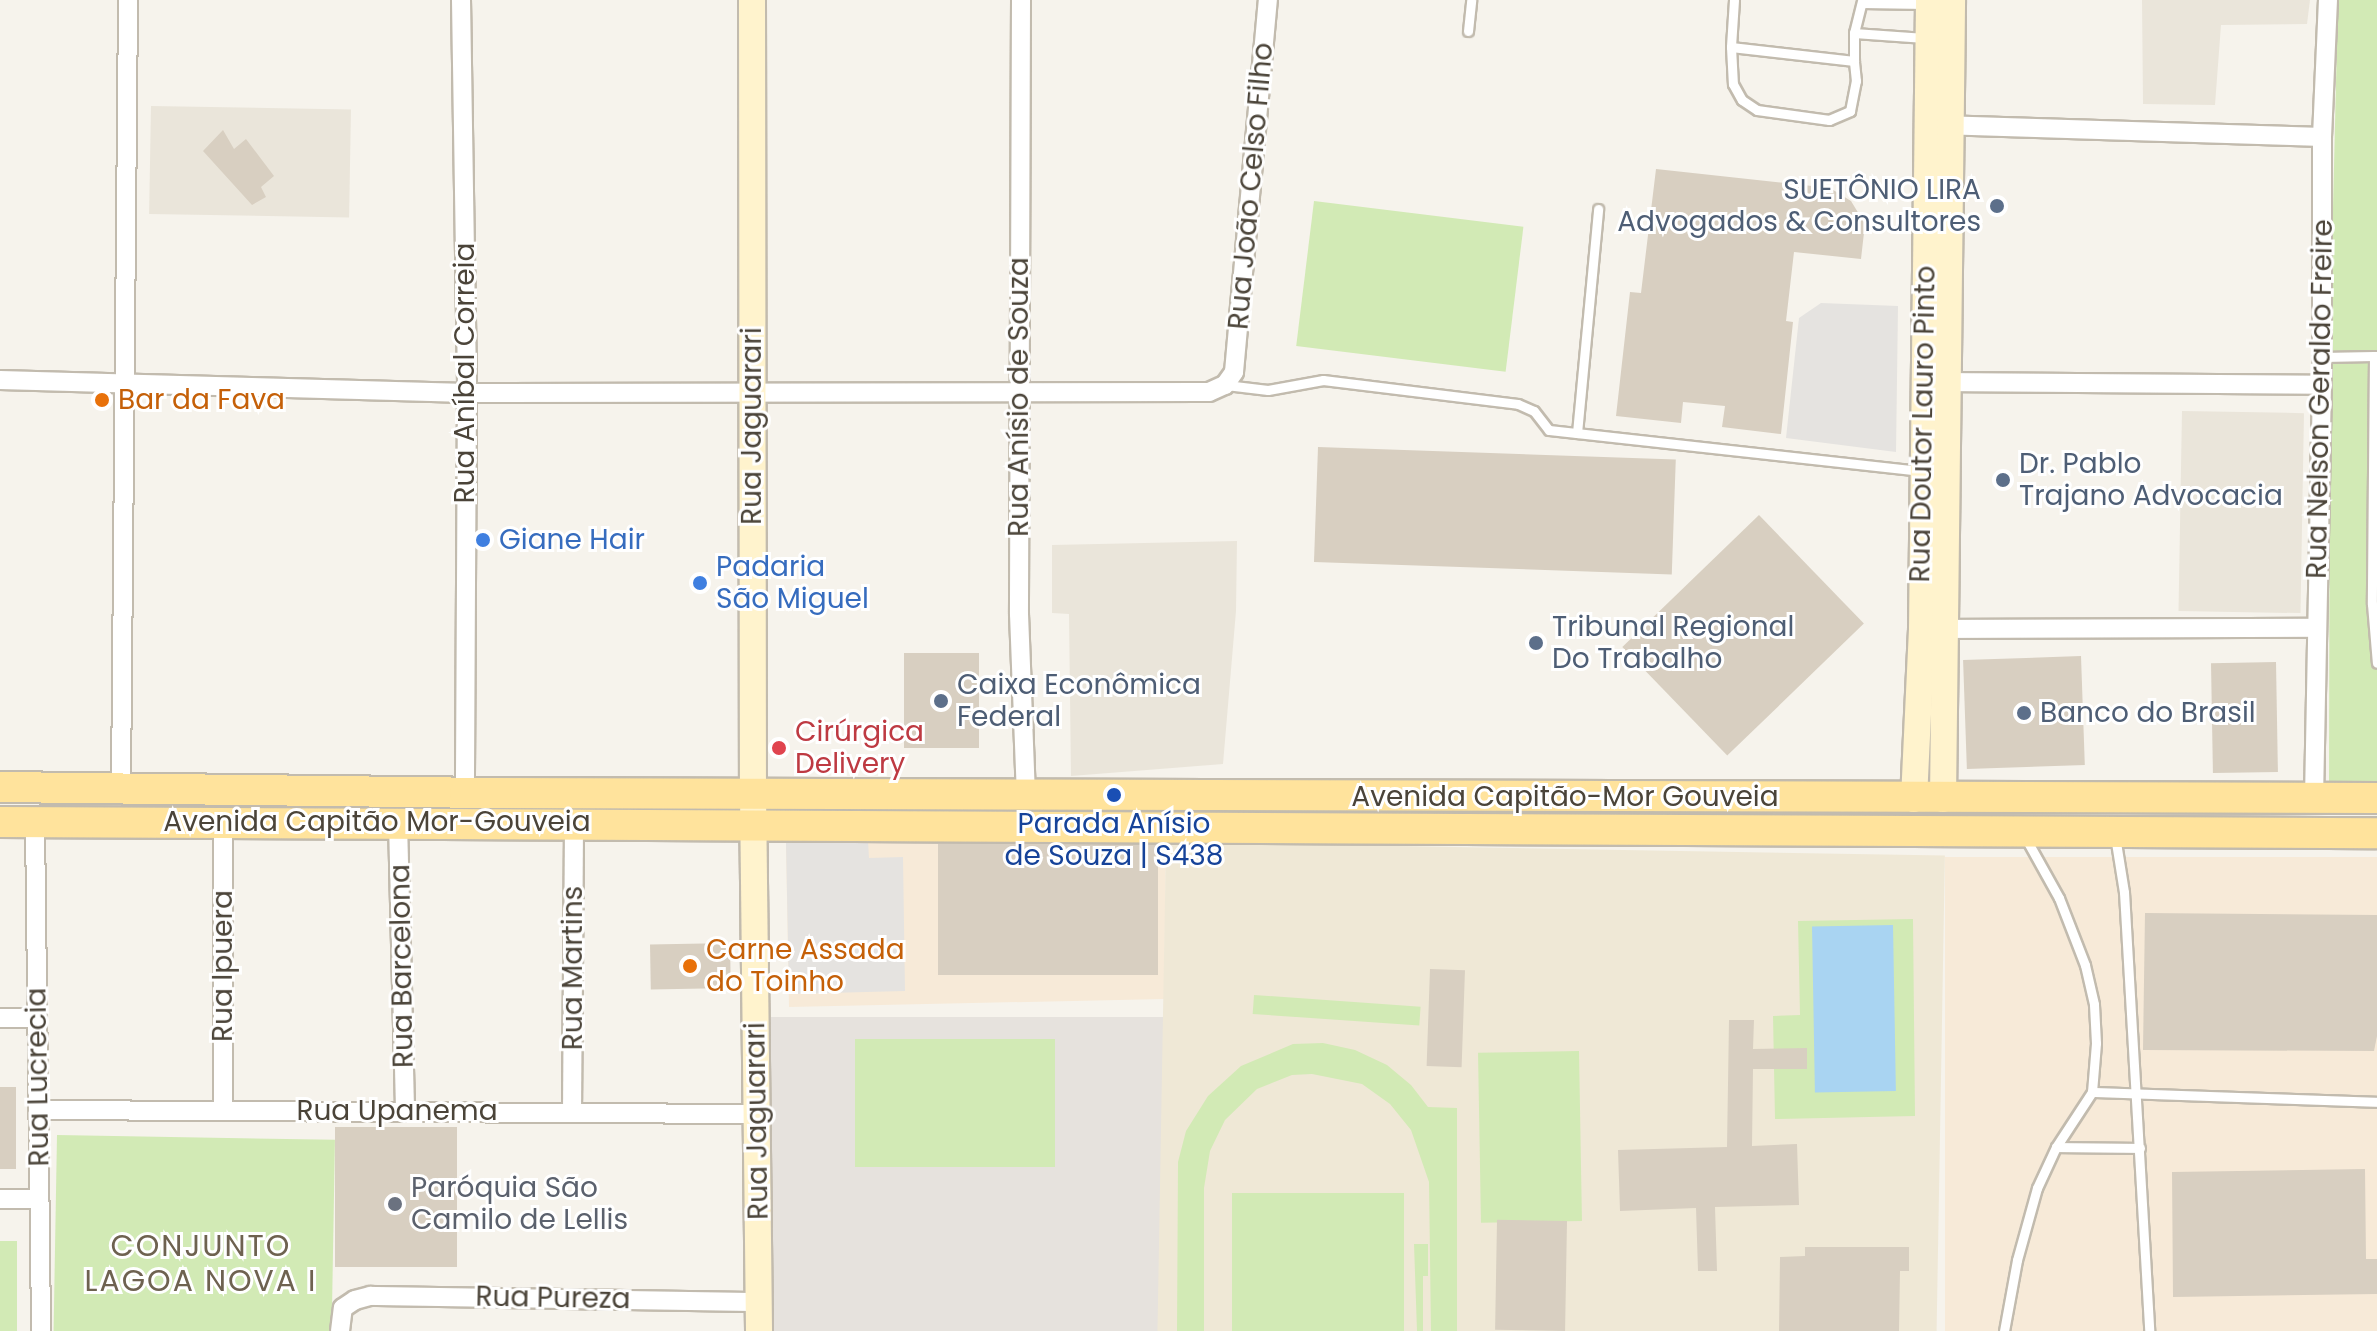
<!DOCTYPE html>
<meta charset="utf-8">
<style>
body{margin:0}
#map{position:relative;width:2377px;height:1331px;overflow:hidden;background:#f6f3ec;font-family:Poppins,sans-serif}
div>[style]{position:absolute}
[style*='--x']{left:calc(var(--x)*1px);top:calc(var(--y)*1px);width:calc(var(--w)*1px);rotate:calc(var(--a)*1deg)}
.residential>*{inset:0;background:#eae5da;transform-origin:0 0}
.commercial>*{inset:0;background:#f7ead8;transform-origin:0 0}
.industrial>*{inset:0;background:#e6e2dd;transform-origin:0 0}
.education>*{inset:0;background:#efe8d6;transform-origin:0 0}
.green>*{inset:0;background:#d2eab5;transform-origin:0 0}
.parking>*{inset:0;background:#e5e3e0}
.water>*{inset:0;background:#a9d4f2;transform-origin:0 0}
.building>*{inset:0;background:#d8cfc1;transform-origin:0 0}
.roads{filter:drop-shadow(2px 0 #c2bbae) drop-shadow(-2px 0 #c2bbae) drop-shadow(0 2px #c2bbae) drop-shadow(0 -2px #c2bbae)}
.lane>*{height:9px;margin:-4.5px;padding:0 4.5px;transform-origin:4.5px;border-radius:4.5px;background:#fff}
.street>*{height:18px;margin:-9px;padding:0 9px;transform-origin:9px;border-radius:9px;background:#fff}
.secondary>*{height:26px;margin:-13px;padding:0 13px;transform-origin:13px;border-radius:13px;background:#fff3cd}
.primary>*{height:30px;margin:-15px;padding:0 15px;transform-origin:15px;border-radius:15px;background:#ffe39c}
.dots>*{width:22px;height:22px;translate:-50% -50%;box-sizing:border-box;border:4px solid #fff;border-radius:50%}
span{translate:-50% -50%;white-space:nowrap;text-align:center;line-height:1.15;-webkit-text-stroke:6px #fff;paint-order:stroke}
.street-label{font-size:28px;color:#4b4439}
.service-label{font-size:28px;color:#4e5e75}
.right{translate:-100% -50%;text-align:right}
.left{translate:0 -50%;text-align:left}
.food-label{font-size:28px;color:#c56008}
.shop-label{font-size:28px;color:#366cbe}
.health-label{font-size:28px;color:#be3a42}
.transit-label{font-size:28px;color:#164399}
.worship-label{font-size:28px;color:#5b616d}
.neighbourhood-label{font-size:30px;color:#6e6250;letter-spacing:2px}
</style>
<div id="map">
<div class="residential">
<div style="clip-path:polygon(2142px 0,2310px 0,2307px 24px,2221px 25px,2215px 105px,2143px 104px)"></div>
<div style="left:151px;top:106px;width:200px;height:108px;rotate:1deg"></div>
<div style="left:2182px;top:411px;width:122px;height:200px;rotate:1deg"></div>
<div style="clip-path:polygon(1237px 541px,1236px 611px,1223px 764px,1071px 776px,1069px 614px,1052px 613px,1052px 545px)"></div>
</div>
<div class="commercial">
<div style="clip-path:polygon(938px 840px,938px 843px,1166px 842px,1164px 999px,789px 1007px,786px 843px)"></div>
<div style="left:1945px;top:857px;width:432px;height:474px"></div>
</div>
<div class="industrial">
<div style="left:771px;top:1017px;width:393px;height:314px"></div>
</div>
<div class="education">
<div style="left:1166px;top:842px;width:779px;height:489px;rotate:1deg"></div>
</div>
<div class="green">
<div style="clip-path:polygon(2338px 0,2377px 0,2377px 783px,2329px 784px,2330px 333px)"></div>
<div style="left:1314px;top:201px;width:211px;height:146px;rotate:7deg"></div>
<div style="clip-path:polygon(1913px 919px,1915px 1116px,1775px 1119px,1773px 1016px,1800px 1015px,1798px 921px)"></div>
<div style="left:1254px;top:995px;width:167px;height:19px;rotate:4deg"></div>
<div style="left:1055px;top:1039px;width:128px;height:200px;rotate:90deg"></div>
<div style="clip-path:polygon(1323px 1043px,1355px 1050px,1387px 1065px,1411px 1085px,1428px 1107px,1457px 1108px,1457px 1331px,1431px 1331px,1429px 1182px,1411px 1130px,1390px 1104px,1362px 1084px,1312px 1074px,1292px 1075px,1257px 1089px,1225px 1120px,1210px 1151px,1204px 1188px,1204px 1331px,1177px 1331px,1178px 1162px,1186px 1131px,1208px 1096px,1241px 1066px,1293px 1044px)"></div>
<div style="left:1579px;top:1051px;width:170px;height:101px;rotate:89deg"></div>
<div style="left:57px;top:1135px;width:278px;height:196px;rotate:1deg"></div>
<div style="left:1232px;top:1193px;width:172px;height:138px"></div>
<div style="left:0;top:1241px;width:17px;height:90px"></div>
<div style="clip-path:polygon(1414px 1244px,1428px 1244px,1428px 1276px,1423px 1276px,1423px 1331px,1417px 1331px)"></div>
</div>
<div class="parking">
<div style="clip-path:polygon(1821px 303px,1898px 306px,1896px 452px,1786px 438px,1799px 318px)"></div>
<div style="clip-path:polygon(868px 841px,869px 858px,903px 857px,905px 991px,789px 994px,786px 843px)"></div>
</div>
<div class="water">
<div style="left:1893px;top:925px;width:166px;height:81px;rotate:89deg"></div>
</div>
<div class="building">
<div style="clip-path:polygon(223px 130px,234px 149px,246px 139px,274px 176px,261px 187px,266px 197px,252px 205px,203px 151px)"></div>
<div style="clip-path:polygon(1656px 169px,1830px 188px,1851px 201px,1865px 224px,1861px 259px,1794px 252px,1786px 321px,1793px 322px,1781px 434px,1722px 427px,1725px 406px,1683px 402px,1681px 423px,1616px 416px,1630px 292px,1641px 293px)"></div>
<div style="left:1318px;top:447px;width:358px;height:115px;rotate:2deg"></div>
<div style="left:1759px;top:515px;width:151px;height:190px;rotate:46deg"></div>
<div style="left:904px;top:653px;width:75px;height:95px"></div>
<div style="left:2081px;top:656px;width:109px;height:118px;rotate:88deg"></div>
<div style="left:2276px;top:662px;width:110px;height:65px;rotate:89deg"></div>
<div style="left:938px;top:844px;width:220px;height:131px"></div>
<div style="clip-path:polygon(2145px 913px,2377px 915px,2377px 1036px,2374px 1051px,2143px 1050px)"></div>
<div style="left:730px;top:943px;width:45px;height:80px;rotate:89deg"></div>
<div style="left:1430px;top:969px;width:35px;height:97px;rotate:2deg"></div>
<div style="clip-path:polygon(1729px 1020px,1754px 1020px,1753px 1049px,1807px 1048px,1807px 1069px,1753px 1069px,1752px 1146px,1797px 1144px,1799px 1205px,1715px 1207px,1717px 1271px,1698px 1271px,1696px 1208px,1620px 1211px,1618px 1150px,1727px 1147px)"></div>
<div style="left:0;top:1087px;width:16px;height:82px"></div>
<div style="left:335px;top:1127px;width:122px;height:140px"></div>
<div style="clip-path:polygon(2365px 1169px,2366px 1259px,2377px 1259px,2377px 1294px,2173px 1297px,2172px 1172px)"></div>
<div style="left:1567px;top:1221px;width:110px;height:70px;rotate:91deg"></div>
<div style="clip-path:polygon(1805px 1247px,1909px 1247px,1909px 1271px,1900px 1271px,1899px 1331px,1779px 1331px,1780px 1257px,1805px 1256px)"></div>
</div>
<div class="roads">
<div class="lane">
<div style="--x:1734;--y:0;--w:47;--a:93.7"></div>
<div style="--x:1731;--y:47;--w:124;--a:6.5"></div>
<div style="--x:1854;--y:61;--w:28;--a:-90"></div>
<div style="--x:1854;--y:33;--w:34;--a:-76"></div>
<div style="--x:1862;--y:3;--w:64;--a:0.9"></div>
<div style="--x:1468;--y:31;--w:31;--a:-84"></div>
<div style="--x:1854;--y:33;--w:71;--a:4"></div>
<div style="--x:1731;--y:47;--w:37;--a:87"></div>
<div style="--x:1733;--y:84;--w:18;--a:61"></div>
<div style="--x:1742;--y:100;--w:18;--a:34"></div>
<div style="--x:1757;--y:110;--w:73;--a:7.9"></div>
<div style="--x:1829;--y:120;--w:23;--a:-23"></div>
<div style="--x:1850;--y:111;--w:31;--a:-79"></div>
<div style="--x:1856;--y:81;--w:20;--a:-96"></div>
<div style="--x:2377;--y:356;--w:3;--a:180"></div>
<div style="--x:2374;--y:356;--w:248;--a:90.5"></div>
<div style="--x:2372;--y:604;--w:59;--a:85.2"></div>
<div style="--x:2322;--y:357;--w:52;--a:-1.1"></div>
<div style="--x:1226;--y:385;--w:42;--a:6.8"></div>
<div style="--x:1268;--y:390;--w:56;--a:-10.3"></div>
<div style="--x:1323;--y:380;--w:196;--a:7"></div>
<div style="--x:1518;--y:404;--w:17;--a:24"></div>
<div style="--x:1534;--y:411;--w:24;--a:52"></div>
<div style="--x:1549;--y:430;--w:375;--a:6.3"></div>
<div style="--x:1577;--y:433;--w:225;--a:-84.6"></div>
<div style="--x:2115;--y:836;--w:57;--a:80.9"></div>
<div style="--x:2124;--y:892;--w:440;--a:86.7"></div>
<div style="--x:2092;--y:1092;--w:285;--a:2"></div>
<div style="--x:2056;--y:1147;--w:84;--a:0.7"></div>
<div style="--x:2004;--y:1331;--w:72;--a:-79.6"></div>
<div style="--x:2017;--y:1260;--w:75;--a:-74.5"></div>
<div style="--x:2037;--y:1188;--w:45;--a:-65.1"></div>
<div style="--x:2056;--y:1147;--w:66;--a:-56.8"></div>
<div style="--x:2092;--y:1092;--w:49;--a:-85.3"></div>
<div style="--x:2096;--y:1043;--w:39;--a:-93"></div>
<div style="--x:2094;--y:1004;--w:40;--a:-103"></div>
<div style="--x:2085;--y:965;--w:72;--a:-111.2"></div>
<div style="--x:2059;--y:898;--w:70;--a:-119.1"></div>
</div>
<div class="street">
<div style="--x:461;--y:0;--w:393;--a:89.1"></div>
<div style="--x:467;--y:393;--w:400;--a:90.3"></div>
<div style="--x:1021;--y:0;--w:614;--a:90.19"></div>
<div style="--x:1019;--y:614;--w:180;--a:87.8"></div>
<div style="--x:1941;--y:125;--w:381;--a:1.8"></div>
<div style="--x:0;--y:380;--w:467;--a:1.6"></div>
<div style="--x:467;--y:393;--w:742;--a:-0.08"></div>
<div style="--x:1209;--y:392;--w:17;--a:-24"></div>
<div style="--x:1225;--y:385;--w:16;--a:-55"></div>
<div style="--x:1234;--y:372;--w:374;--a:-84.8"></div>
<div style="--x:1938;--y:382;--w:384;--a:0.4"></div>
<div style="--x:1936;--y:629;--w:380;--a:-0.2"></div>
<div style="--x:121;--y:787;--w:787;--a:-89.49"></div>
<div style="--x:2314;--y:799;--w:414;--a:-88.9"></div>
<div style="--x:2322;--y:385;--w:248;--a:-90"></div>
<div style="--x:2322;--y:137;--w:137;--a:-87.5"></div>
<div style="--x:35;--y:822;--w:509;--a:89.32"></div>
<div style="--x:223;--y:822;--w:288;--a:90"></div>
<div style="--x:398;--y:822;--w:288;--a:88.6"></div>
<div style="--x:0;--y:1018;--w:36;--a:0"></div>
<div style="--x:38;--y:1110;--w:719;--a:0.32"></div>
<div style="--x:572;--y:1113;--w:290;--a:-89.6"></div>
<div style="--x:0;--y:1199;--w:39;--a:0"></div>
<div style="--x:340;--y:1331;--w:23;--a:-83"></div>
<div style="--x:343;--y:1308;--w:14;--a:-34"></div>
<div style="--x:355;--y:1300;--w:16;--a:-15"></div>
<div style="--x:370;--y:1296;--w:388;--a:0.9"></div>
</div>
<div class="secondary">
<div style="--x:752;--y:0;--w:792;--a:89.93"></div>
<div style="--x:753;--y:792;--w:539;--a:89.36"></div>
<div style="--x:1914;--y:799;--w:170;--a:-87.3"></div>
<div style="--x:1922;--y:629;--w:629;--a:-89.36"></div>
<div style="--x:1943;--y:799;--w:799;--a:-89.35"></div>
</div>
<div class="primary">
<div style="--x:0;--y:787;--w:465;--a:0.7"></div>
<div style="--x:465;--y:793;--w:1912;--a:0.15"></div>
<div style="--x:0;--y:822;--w:2377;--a:0.27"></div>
</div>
</div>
<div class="dots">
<div style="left:1997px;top:206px;background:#5c6f8a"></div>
<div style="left:102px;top:400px;background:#e8710a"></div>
<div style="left:2003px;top:480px;background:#5c6f8a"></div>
<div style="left:483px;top:540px;background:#3f7fe0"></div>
<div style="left:700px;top:583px;background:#3f7fe0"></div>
<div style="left:1536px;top:643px;background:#5c6f8a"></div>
<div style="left:941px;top:701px;background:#5c6f8a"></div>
<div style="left:2024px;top:713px;background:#5c6f8a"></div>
<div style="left:779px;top:748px;background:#e0444e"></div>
<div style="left:1114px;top:795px;background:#1a4fb4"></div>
<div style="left:690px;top:966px;background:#e8710a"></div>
<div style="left:395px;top:1204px;background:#6b7280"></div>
</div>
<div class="street-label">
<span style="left:1251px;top:186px;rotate:-85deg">Rua João Celso Filho</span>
<span style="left:465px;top:373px;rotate:-90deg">Rua Aníbal Correia</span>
<span style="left:1019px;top:397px;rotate:-90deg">Rua Anísio de Souza</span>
<span style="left:2320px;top:399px;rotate:-89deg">Rua Nelson Geraldo Freire</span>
<span style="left:1923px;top:424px;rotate:-89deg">Rua Doutor Lauro Pinto</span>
<span style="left:752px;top:426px;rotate:-90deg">Rua Jaguarari</span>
<span style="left:1565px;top:797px">Avenida Capitão-Mor Gouveia</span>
<span style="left:377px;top:822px">Avenida Capitão Mor-Gouveia</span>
<span style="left:223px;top:966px;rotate:-90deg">Rua Ipuera</span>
<span style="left:402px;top:966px;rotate:-91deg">Rua Barcelona</span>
<span style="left:573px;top:968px;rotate:-90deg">Rua Martins</span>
<span style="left:38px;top:1077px;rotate:-91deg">Rua Lucrecia</span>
<span style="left:397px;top:1111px">Rua Upanema</span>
<span style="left:757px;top:1121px;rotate:-91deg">Rua Jaguarari</span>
<span style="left:553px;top:1298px;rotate:1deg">Rua Pureza</span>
</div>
<div class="service-label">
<span class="right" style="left:1981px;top:206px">SUETÔNIO LIRA<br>Advogados &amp; Consultores</span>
<span class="left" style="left:2019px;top:480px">Dr. Pablo<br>Trajano Advocacia</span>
<span class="left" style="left:1552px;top:643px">Tribunal Regional<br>Do Trabalho</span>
<span class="left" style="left:957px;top:701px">Caixa Econômica<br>Federal</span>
<span class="left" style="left:2040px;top:713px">Banco do Brasil</span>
</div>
<div class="food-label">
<span class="left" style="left:118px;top:400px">Bar da Fava</span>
<span class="left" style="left:706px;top:966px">Carne Assada<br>do Toinho</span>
</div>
<div class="shop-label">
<span class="left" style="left:499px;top:540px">Giane Hair</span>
<span class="left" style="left:716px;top:583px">Padaria<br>São Miguel</span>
</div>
<div class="health-label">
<span class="left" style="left:795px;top:748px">Cirúrgica<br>Delivery</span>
</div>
<div class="transit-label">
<span style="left:1114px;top:840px">Parada Anísio<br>de Souza | S438</span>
</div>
<div class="worship-label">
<span class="left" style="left:411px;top:1204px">Paróquia São<br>Camilo de Lellis</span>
</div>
<div class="neighbourhood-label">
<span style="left:201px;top:1263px">CONJUNTO<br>LAGOA NOVA I</span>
</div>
</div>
